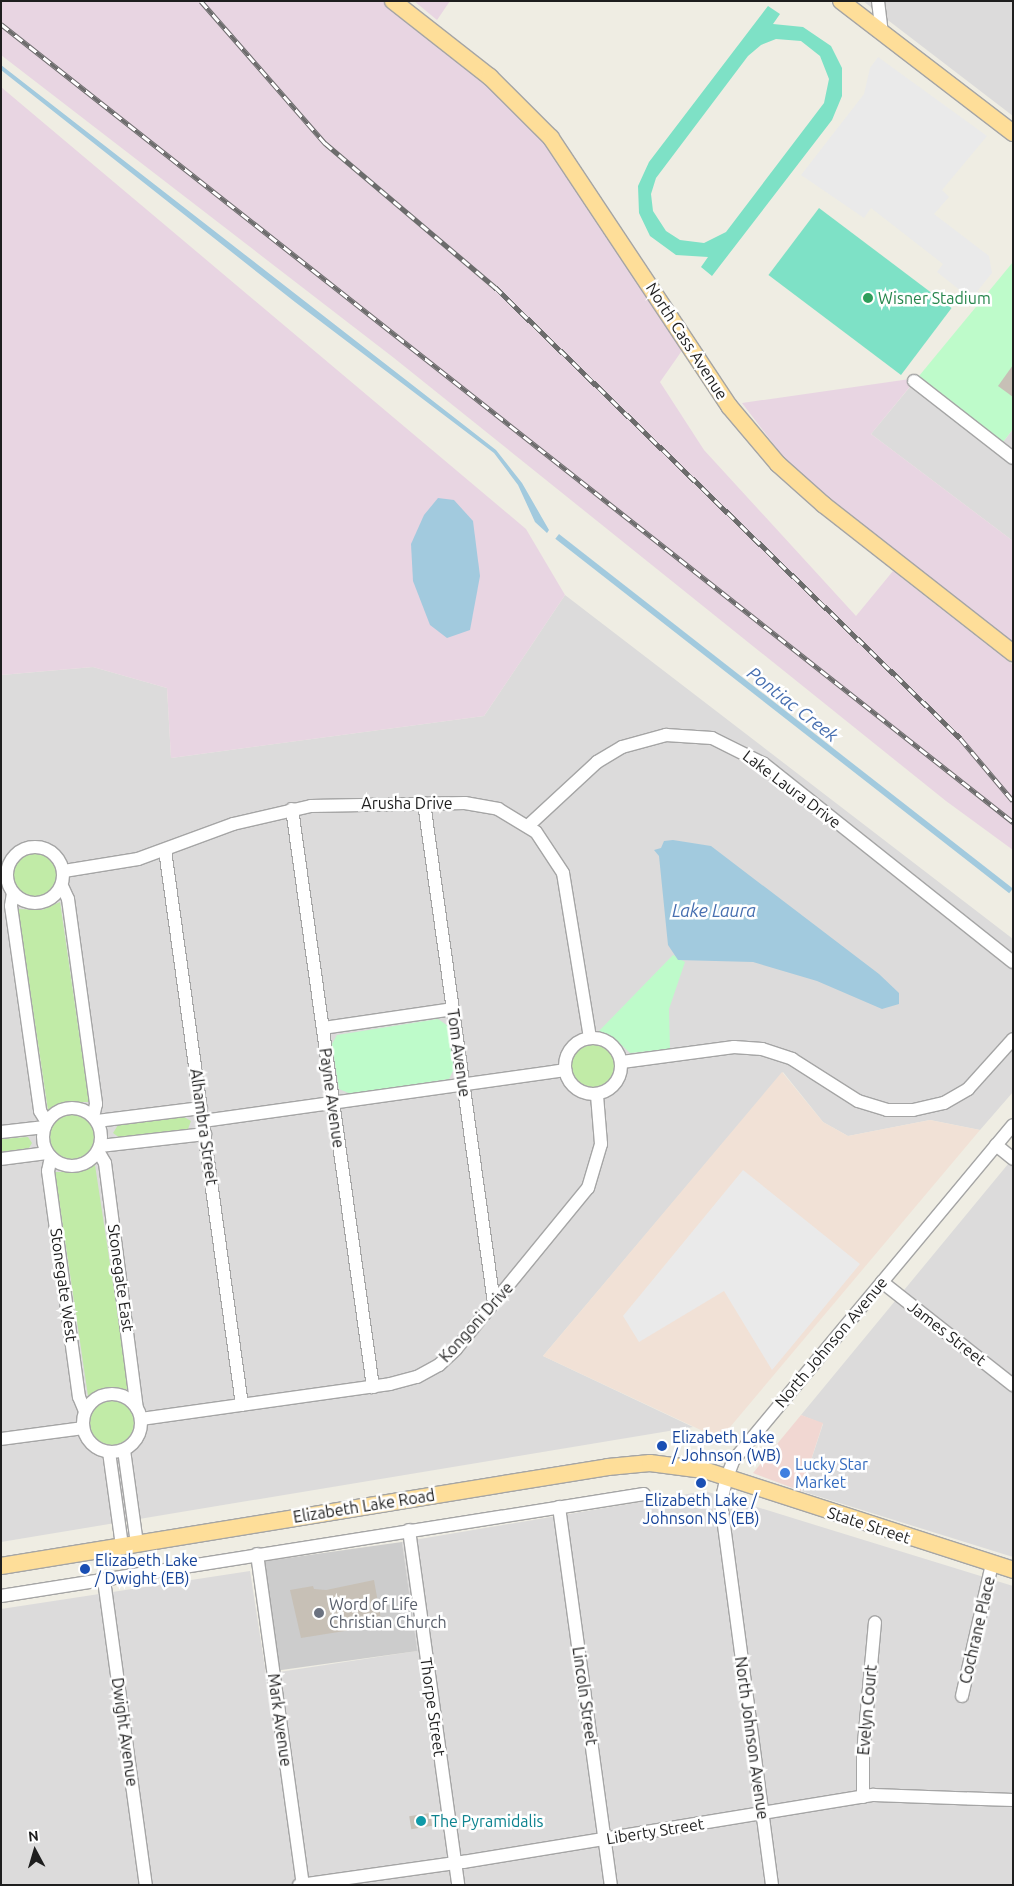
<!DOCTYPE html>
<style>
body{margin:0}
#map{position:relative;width:1014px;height:1886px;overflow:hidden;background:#efede3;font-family:Ubuntu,sans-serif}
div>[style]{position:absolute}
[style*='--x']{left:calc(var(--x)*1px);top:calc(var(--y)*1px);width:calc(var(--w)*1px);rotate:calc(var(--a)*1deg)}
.residential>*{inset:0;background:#dcdbdb}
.commercial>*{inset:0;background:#f1d7d2}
.industrial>*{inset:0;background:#e8d5e2}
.religious>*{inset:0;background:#ccc;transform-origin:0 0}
.military>*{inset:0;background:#f1e1d6}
.grass>*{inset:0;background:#c1eba7}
.round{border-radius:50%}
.park>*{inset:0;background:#befbca}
.pitch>*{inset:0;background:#7ee1c6;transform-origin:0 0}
.parking>*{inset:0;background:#eaeaea}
.water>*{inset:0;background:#a2cade;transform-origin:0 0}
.building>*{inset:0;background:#c7c0b6;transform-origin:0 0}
.roads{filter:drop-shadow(1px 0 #a5a5a5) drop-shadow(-1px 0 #a5a5a5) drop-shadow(0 1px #a5a5a5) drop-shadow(0 -1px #a5a5a5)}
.minor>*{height:12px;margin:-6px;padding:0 6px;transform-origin:6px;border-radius:6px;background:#fff}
.minor>.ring{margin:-6px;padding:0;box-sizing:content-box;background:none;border:12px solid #fff;border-radius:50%}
.major>*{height:16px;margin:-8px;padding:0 8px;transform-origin:8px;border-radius:8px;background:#fede99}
.rail>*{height:5px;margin-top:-2.5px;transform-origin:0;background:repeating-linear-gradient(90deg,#fff 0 9px,#6c6c6c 0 18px);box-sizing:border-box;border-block:1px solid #6c6c6c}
.dots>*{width:14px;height:14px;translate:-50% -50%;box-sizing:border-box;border:2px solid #fff;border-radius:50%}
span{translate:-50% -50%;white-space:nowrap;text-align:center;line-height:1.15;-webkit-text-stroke:5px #fff;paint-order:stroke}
.leisure-label{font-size:16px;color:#27864d}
.left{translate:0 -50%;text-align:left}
.street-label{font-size:16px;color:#1e1e1e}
.transit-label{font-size:16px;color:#164399}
.shop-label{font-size:16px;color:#366cbe}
.worship-label{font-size:16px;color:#5b616d}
.culture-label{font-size:16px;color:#0d838f}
.water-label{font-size:18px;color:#476fb0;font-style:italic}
.frame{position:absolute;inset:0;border:2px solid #1e1e1e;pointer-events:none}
.north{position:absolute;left:10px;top:1826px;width:50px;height:50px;-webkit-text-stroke:4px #fff;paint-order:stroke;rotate:354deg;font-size:14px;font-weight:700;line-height:20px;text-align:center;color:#1e1e1e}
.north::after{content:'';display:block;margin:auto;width:18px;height:22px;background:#1e1e1e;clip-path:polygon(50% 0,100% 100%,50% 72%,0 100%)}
</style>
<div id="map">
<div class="residential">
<div style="clip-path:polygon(863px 1px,1013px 1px,1013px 116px)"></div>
<div style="clip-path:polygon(919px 376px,1003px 442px,1013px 429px,1013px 541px,871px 434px)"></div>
<div style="clip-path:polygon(565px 595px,1013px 939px,1013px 1092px,980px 1130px,930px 1120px,848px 1136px,823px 1122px,783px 1072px,543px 1356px,693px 1427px,1px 1542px,1px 675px,93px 667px,167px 688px,171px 758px,484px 716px)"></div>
<div style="clip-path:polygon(1013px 1158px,1013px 1557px,801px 1491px,823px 1424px,801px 1415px)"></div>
<div style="clip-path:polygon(705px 1491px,1013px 1586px,1013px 1885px,1px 1885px,1px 1609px,250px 1571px,266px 1674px,417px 1651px,402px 1542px)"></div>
</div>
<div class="commercial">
<div style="clip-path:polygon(801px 1415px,823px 1423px,801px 1491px,753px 1473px)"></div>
</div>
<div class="industrial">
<div style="clip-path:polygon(1px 1px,393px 1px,513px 98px,688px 342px,660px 382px,704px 450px,856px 616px,893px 571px,1013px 665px,1013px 850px,946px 801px,394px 358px,1px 55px)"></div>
<div style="clip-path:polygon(414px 1px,450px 1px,437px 20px)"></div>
<div style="clip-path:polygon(1px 87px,526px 529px,565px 595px,484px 716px,171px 758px,167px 688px,93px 667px,1px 675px)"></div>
<div style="clip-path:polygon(917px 378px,871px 434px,1013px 541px,1013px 645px,791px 467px,742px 403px)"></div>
</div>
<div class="religious">
<div style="left:402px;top:1542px;width:110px;height:139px;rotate:82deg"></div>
</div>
<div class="military">
<div style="clip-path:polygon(782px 1072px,823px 1122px,848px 1136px,930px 1120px,980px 1130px,720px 1439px,543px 1356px)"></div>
</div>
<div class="grass">
<div class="round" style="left:13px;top:853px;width:44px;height:44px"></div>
<div style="clip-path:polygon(60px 902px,89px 1102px,65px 1102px,48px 1110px,18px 909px,42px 910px)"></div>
<div class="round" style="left:571px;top:1045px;width:44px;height:44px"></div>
<div class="round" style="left:50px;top:1115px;width:44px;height:44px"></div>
<div style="clip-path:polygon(184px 1117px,191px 1121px,188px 1129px,120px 1138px,113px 1133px,118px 1125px)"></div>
<div style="clip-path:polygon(28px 1137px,32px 1143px,29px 1148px,1px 1152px,1px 1139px)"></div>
<div style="clip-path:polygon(95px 1165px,129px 1389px,103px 1389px,88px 1396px,55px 1172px,76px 1172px)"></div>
<div class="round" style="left:90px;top:1401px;width:44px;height:44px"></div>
</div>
<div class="park">
<div style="clip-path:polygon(1013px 262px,1013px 429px,1003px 442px,919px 376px)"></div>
<div style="clip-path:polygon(673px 955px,685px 962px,669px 1009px,670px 1049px,630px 1053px,613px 1037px,599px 1031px)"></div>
<div style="clip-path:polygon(438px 1019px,448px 1026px,454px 1069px,449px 1079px,351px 1094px,339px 1089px,332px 1044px,337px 1035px)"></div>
</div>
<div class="pitch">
<div style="clip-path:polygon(evenodd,768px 6px,780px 14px,773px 24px,803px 27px,831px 46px,842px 68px,842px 96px,832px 120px,712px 276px,701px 267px,708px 257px,676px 255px,650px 236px,639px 213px,638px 186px,649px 162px,768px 6px,776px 39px,801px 41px,820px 56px,829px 79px,824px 103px,726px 232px,704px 243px,680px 240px,666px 231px,653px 211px,651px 194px,656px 178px,748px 56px,761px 45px,776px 39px)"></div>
<div style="left:819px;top:208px;width:166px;height:84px;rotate:37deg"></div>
</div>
<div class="parking">
<div style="clip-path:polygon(878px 57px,987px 136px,942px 190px,949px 197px,934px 214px,989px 256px,992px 273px,971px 299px,937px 272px,943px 264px,871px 208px,864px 218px,801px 175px,864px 94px,870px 68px)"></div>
<div style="clip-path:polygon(743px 1170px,860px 1264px,772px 1370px,724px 1291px,639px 1342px,623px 1316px)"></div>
</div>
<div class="water">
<div style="clip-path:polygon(1px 65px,496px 450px,522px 483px,549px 530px,547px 533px,535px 522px,518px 485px,494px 453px,295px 302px,1px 70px)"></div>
<div style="clip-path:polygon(438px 498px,454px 500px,473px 521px,480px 576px,470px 630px,447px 638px,430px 625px,413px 581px,411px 544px,424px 515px)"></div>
<div style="left:559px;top:534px;width:576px;height:6px;rotate:38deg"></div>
<div style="clip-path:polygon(673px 840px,711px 846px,879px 974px,899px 993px,899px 1004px,882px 1009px,817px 981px,753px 962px,678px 960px,668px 945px,659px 856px,654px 850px,661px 848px,664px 841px)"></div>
</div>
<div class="building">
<div style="clip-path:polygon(1013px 365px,1013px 397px,998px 386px)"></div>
<div style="clip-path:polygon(374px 1580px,382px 1625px,301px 1638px,290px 1590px,313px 1586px,314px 1589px,326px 1590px)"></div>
<div style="left:430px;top:1813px;width:13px;height:21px;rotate:81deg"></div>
</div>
<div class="roads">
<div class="minor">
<div style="--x:878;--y:1;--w:32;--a:83"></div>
<div style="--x:914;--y:381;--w:125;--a:37.9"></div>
<div style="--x:424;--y:803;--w:505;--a:82.03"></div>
<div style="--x:292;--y:809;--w:584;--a:82.02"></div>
<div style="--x:529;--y:825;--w:93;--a:-42.8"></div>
<div style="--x:597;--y:762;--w:29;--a:-31"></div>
<div style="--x:622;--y:747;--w:46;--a:-15.3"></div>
<div style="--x:666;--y:735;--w:46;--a:3.7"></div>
<div style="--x:712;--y:738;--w:58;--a:26.6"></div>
<div style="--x:764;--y:764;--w:318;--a:38.5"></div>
<div class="ring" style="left:7px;top:847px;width:44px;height:44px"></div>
<div style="--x:165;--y:850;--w:560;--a:82.1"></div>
<div style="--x:64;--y:871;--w:75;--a:-9.2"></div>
<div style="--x:138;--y:859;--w:101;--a:-20.2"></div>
<div style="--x:233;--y:824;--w:80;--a:-13"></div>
<div style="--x:311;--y:806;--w:154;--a:-1.1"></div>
<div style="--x:465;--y:803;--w:34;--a:10"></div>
<div style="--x:498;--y:809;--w:44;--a:31.2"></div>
<div style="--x:536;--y:832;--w:49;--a:56.6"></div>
<div style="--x:563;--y:873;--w:167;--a:80.7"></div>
<div style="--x:62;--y:886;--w:14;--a:65"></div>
<div style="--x:68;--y:899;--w:207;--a:82.2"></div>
<div style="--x:96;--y:1104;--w:13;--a:103"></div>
<div style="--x:13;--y:893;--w:13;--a:99"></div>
<div style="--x:11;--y:906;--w:207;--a:81.9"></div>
<div style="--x:40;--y:1111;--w:13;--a:58"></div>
<div style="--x:323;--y:1028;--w:131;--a:-8.3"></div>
<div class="ring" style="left:565px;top:1038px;width:44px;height:44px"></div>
<div style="--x:622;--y:1062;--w:113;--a:-7.6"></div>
<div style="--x:734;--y:1047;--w:28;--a:4"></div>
<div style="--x:762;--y:1049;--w:32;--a:18"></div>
<div style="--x:792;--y:1059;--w:78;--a:32.5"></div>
<div style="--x:858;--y:1101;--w:30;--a:17"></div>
<div style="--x:887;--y:1110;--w:26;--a:0"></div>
<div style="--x:913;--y:1110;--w:32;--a:-13"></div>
<div style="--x:944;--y:1103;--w:28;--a:-30"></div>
<div style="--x:968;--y:1089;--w:67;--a:-48"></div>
<div class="ring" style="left:43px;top:1108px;width:46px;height:46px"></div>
<div style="--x:97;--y:1121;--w:105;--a:-7.1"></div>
<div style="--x:203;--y:1121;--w:366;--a:-8"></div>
<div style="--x:1;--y:1132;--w:44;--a:-6.5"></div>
<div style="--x:996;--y:1145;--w:22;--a:39"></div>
<div style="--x:100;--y:1146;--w:106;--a:-6.5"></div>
<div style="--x:98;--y:1151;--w:14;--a:60"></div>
<div style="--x:105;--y:1163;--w:247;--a:82.6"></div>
<div style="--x:51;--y:1157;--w:14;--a:102"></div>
<div style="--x:48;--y:1171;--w:228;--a:82.2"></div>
<div style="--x:79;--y:1397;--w:15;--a:67"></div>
<div style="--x:1;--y:1159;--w:46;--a:-7.4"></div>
<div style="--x:882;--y:1282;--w:167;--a:38.2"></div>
<div class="ring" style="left:83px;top:1394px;width:46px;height:46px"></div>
<div style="--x:141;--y:1419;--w:251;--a:-8"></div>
<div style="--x:390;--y:1384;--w:28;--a:-15"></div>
<div style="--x:417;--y:1377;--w:25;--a:-29"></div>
<div style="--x:439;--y:1365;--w:23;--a:-43"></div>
<div style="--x:456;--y:1349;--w:208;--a:-50.7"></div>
<div style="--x:588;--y:1188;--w:46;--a:-73.5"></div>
<div style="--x:601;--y:1144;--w:49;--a:-94.7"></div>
<div style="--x:1;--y:1439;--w:83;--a:-7.6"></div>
<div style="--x:124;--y:1450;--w:95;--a:82.1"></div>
<div style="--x:109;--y:1452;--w:95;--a:82.1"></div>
<div style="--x:559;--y:1507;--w:382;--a:82.2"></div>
<div style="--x:409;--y:1530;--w:358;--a:82.1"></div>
<div style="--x:257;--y:1554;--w:334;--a:82.1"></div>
<div style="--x:104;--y:1580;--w:308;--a:82.2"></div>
<div style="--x:1;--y:1596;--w:651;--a:-9.01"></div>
<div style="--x:962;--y:1696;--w:135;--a:-77.2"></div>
<div style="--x:863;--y:1797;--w:43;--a:-90"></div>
<div style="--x:863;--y:1754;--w:132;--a:-84.8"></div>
<div style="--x:299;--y:1885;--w:166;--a:-8"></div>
<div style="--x:463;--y:1862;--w:416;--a:-9.3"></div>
<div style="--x:874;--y:1795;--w:139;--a:2.1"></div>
<div style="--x:772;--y:1885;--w:386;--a:-97.6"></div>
<div style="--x:721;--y:1502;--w:26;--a:-77"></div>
<div style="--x:727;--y:1477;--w:17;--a:-69"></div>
<div style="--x:733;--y:1461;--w:437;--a:-50.2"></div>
</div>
<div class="major">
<div style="--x:393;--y:1;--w:123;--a:38.1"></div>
<div style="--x:490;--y:77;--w:86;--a:45"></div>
<div style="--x:551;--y:138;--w:322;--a:56.4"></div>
<div style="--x:729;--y:406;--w:76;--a:49.8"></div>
<div style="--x:778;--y:464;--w:62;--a:41.7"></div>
<div style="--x:824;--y:505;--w:240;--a:38.1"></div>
<div style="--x:841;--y:1;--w:217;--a:37.5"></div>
<div style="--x:1;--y:1566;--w:615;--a:-9.26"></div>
<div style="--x:608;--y:1467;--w:42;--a:-5.4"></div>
<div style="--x:650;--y:1463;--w:54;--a:7.4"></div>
<div style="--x:704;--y:1470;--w:325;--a:17.9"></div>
</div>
</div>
<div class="rail">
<div style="--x:201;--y:1;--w:189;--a:48.9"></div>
<div style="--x:325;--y:143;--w:223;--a:40.3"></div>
<div style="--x:495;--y:287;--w:648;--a:44.12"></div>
<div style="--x:960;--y:738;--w:82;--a:49.9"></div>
<div style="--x:1;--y:24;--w:1289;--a:38.26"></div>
</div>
<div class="dots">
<div style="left:868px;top:298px;background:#2e9e5b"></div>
<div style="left:662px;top:1446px;background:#1a4fb4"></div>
<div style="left:785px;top:1473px;background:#3f7fe0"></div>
<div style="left:701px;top:1483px;background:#1a4fb4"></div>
<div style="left:85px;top:1569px;background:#1a4fb4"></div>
<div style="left:319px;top:1613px;background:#6b7280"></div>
<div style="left:421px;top:1821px;background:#0f9aa8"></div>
</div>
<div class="leisure-label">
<span class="left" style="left:878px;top:298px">Wisner Stadium</span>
</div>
<div class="street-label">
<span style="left:687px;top:341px;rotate:57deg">North Cass Avenue</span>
<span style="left:792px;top:789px;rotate:37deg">Lake Laura Drive</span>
<span style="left:407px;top:803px">Arusha Drive</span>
<span style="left:459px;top:1053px;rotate:82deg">Tom Avenue</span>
<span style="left:332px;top:1098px;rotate:82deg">Payne Avenue</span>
<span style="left:204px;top:1127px;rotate:82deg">Alhambra Street</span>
<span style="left:121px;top:1278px;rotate:82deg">Stonegate East</span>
<span style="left:64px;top:1285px;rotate:82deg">Stonegate West</span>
<span style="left:476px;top:1322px;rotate:-48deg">Kongoni Drive</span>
<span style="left:947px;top:1333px;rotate:38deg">James Street</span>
<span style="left:831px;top:1342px;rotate:-50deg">North Johnson Avenue</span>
<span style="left:364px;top:1506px;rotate:-9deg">Elizabeth Lake Road</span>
<span style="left:869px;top:1525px;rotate:18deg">State Street</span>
<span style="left:977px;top:1630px;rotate:-77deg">Cochrane Place</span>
<span style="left:585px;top:1696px;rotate:82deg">Lincoln Street</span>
<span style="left:433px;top:1707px;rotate:82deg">Thorpe Street</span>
<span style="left:867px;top:1710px;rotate:-85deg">Evelyn Court</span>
<span style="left:280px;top:1720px;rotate:82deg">Mark Avenue</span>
<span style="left:125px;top:1732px;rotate:82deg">Dwight Avenue</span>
<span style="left:752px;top:1738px;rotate:82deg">North Johnson Avenue</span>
<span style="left:655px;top:1831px;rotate:-9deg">Liberty Street</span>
</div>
<div class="transit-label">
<span class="left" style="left:672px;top:1446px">Elizabeth Lake<br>/ Johnson (WB)</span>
<span style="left:701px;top:1509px">Elizabeth Lake /<br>Johnson NS (EB)</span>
<span class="left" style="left:95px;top:1569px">Elizabeth Lake<br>/ Dwight (EB)</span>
</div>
<div class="shop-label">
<span class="left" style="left:795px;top:1473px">Lucky Star<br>Market</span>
</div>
<div class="worship-label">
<span class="left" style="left:329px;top:1613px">Word of Life<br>Christian Church</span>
</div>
<div class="culture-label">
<span class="left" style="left:431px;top:1821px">The Pyramidalis</span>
</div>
<div class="water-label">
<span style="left:793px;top:704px;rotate:38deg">Pontiac Creek</span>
<span style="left:714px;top:910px">Lake Laura</span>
</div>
<div class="frame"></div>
<div class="north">N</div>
</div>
